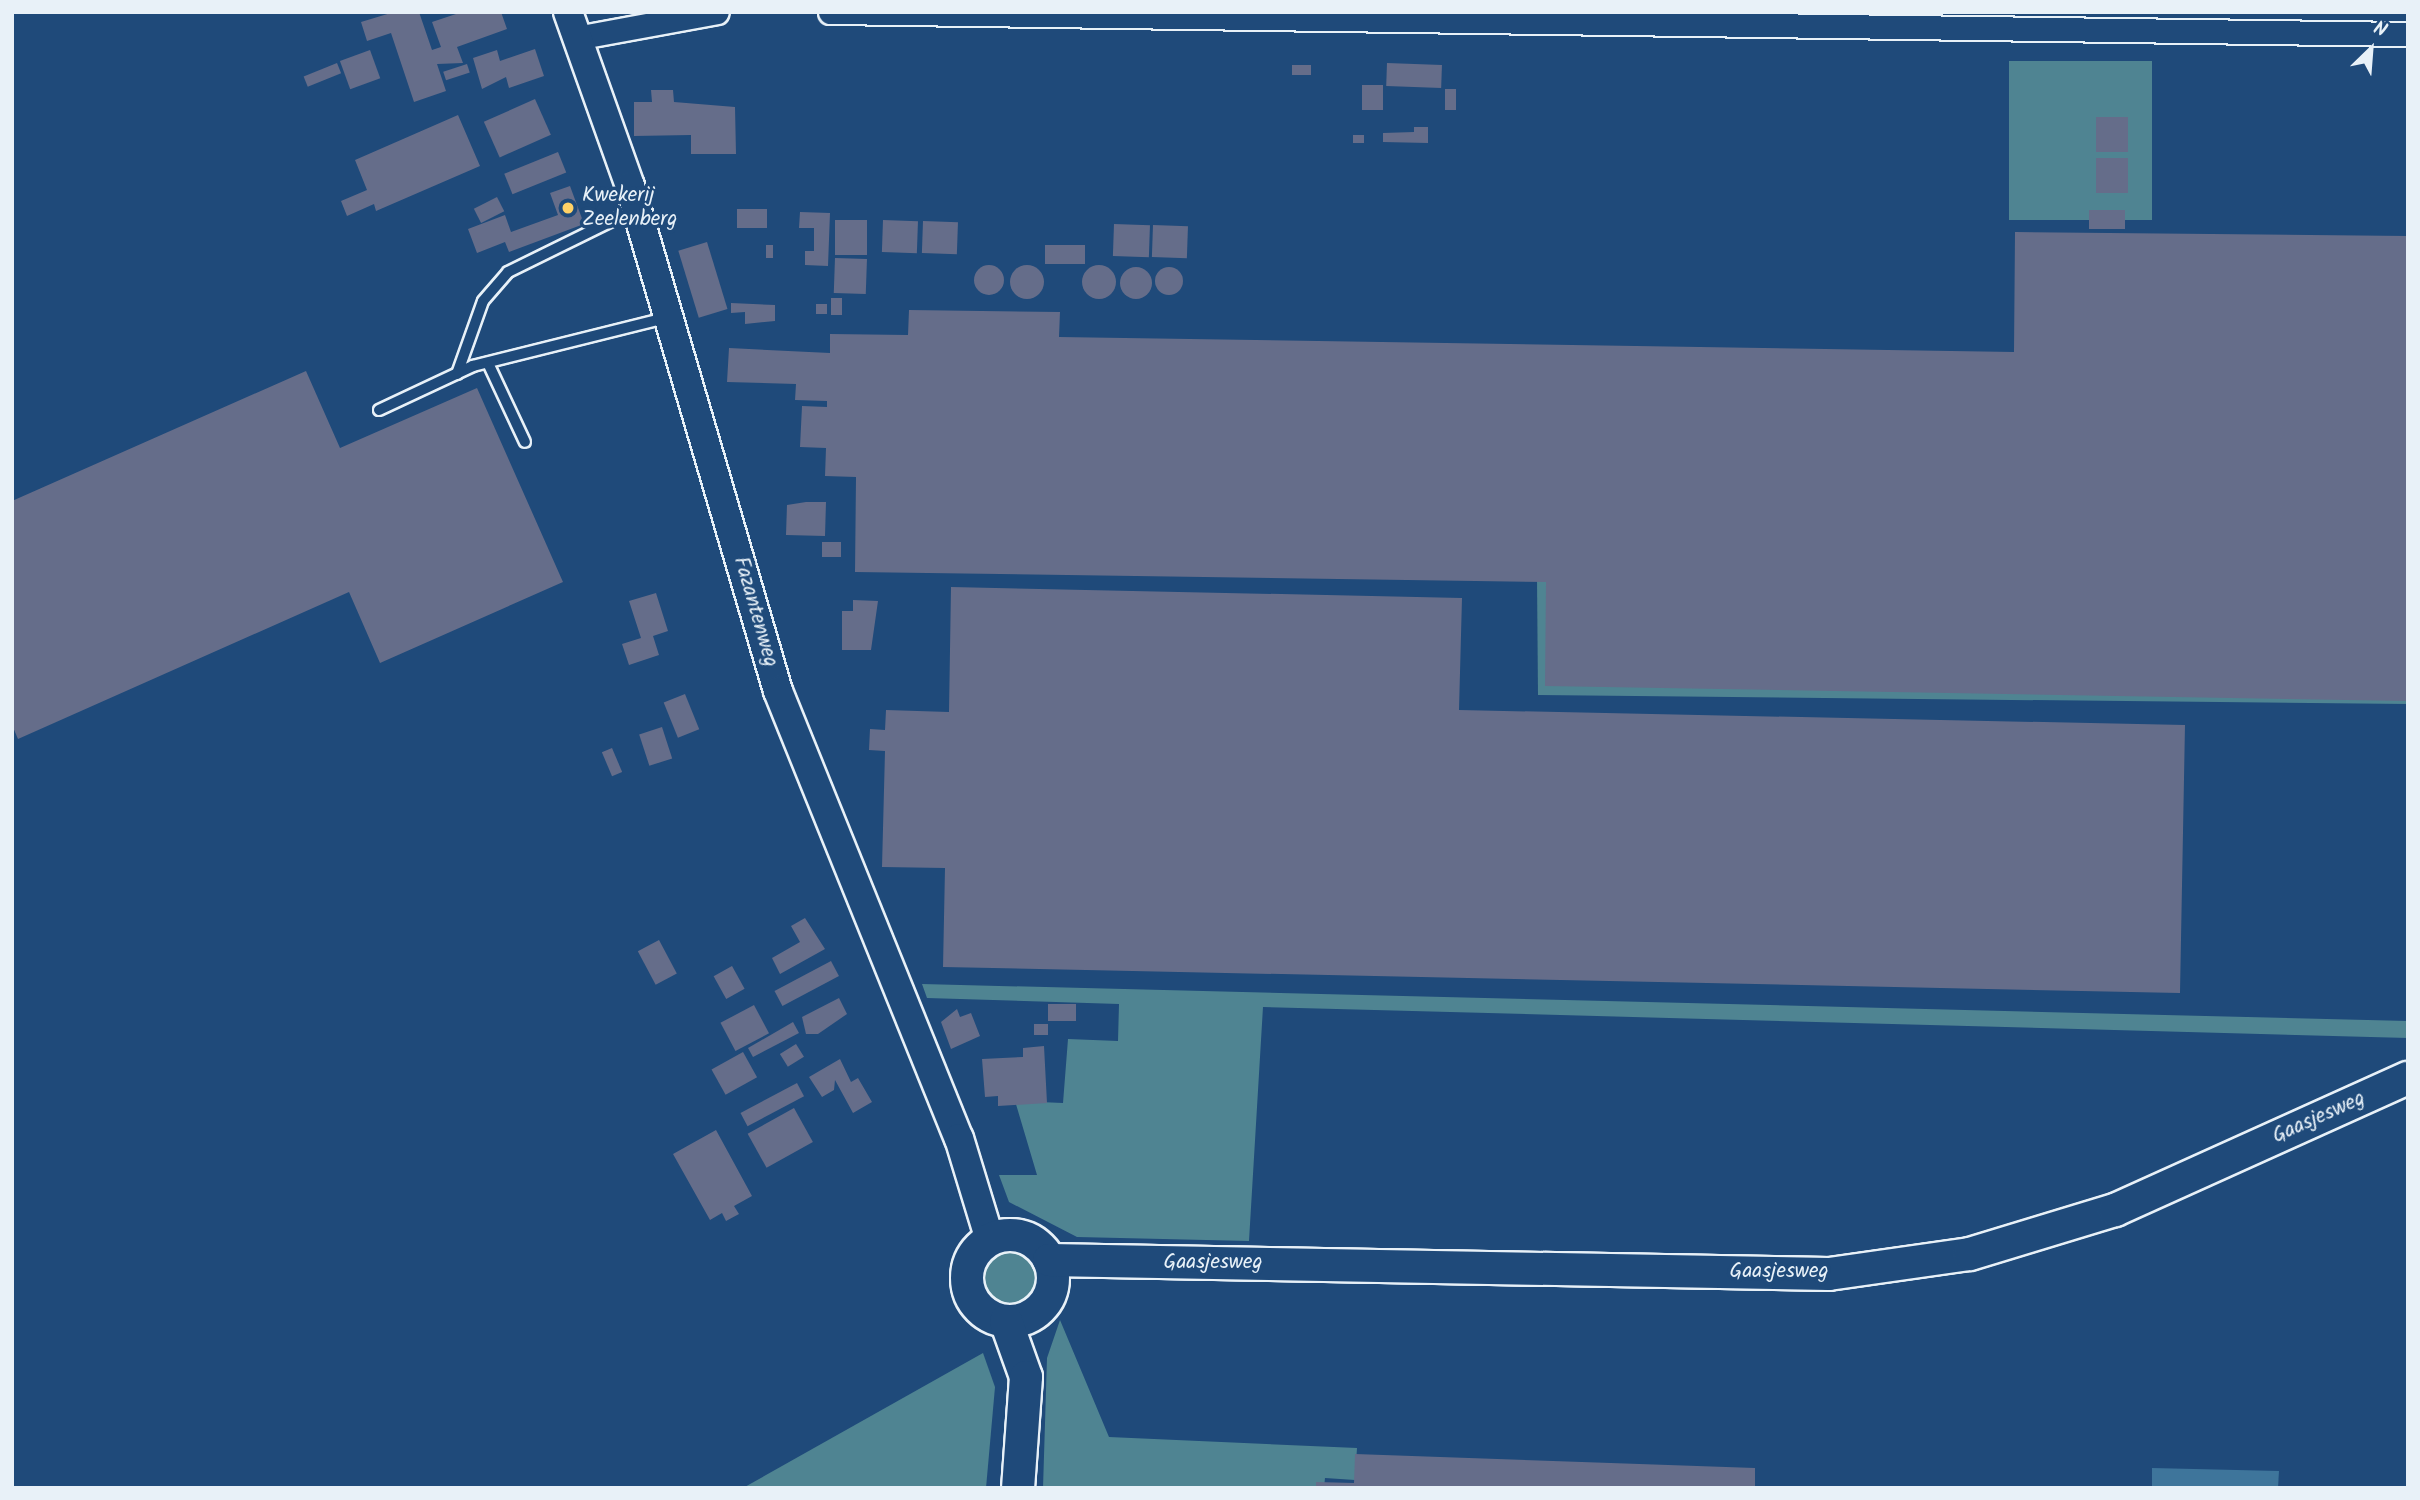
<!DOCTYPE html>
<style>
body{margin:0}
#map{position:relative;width:2420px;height:1500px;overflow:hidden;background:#1f4a7a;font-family:Kalam,sans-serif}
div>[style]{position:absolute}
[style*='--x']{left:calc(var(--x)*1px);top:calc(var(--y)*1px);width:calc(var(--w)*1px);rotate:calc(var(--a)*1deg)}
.green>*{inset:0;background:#4f8492;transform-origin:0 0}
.round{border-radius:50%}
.water>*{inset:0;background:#3e759b}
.building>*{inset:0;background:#656d8a;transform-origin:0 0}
.roads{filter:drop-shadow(2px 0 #e8f1f8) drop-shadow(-2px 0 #e8f1f8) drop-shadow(0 2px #e8f1f8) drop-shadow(0 -2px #e8f1f8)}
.service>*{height:10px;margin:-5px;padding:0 5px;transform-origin:5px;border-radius:5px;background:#1f4a7a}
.minor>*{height:23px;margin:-11.5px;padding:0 11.5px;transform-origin:11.5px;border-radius:11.5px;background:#1f4a7a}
.tertiary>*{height:28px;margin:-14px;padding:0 14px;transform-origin:14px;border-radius:14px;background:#1f4a7a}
.secondary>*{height:32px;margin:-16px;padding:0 16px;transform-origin:16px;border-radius:16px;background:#1f4a7a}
.secondary>.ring{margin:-16px;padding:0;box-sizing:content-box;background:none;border:32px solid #1f4a7a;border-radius:50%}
.dots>*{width:19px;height:19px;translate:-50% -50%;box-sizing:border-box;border:4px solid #1f4a7a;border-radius:50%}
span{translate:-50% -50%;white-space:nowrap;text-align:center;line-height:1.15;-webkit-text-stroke:7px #1f4a7a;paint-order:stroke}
.poi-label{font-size:21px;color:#e8f1f8}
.left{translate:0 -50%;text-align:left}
.street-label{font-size:21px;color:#e8f1f8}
.frame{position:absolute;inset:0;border:14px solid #e8f1f8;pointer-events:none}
.north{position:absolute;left:2336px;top:14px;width:70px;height:70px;-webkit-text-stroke:5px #1f4a7a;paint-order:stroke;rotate:25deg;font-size:19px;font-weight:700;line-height:28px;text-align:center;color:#e8f1f8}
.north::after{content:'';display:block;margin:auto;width:24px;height:32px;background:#e8f1f8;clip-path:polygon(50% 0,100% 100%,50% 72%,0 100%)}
</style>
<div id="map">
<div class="green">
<div style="left:2009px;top:61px;width:143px;height:159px"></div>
<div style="clip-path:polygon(1537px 579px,2408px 685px,2408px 704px,1538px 695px)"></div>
<div style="clip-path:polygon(922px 984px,2408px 1021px,2408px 1038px,1263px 1007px,1249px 1241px,1077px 1237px,1009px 1202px,999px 1175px,1037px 1175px,1015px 1101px,1063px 1103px,1068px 1039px,1118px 1041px,1119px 1004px,927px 998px)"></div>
<div class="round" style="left:983px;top:1249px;width:54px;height:54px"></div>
<div style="clip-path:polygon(1060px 1320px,1109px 1437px,1357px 1448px,1355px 1480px,1325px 1478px,1324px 1488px,1043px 1488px,1047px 1358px)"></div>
<div style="clip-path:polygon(983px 1353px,995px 1387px,986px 1488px,743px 1488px)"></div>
</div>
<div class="water">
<div style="clip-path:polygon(2152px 1468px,2279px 1471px,2278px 1488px,2152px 1488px)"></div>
</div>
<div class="building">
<div style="clip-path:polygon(394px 12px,419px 12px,432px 50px,441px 47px,432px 22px,462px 12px,501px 12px,507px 29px,457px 47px,463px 63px,437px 64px,446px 91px,414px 102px,391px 33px,367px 41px,361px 22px)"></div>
<div style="clip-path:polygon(535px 49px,544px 76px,509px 88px,506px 77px,482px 89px,473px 58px,497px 50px,500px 61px)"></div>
<div style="left:370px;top:50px;width:30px;height:32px;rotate:70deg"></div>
<div style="left:337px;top:63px;width:11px;height:36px;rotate:68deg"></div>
<div style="left:1387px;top:63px;width:55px;height:23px;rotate:2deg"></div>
<div style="left:467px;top:64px;width:9px;height:25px;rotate:72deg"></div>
<div style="left:1292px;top:65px;width:19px;height:10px"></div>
<div style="left:1362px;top:85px;width:21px;height:25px"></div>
<div style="left:1445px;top:89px;width:11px;height:21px"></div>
<div style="clip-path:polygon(651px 90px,673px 90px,674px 102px,735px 107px,736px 154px,691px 154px,691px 135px,634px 136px,634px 102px,652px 102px)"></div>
<div style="left:535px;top:99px;width:39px;height:56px;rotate:66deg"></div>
<div style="clip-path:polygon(458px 115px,480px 166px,376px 211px,374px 204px,347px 216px,341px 201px,367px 190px,355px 160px)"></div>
<div style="left:2096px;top:117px;width:32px;height:35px"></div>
<div style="clip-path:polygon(1414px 127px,1428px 127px,1428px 143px,1383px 142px,1383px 133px,1414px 132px)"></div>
<div style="left:1353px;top:135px;width:11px;height:8px"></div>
<div style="left:558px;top:152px;width:22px;height:58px;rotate:68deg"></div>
<div style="left:2096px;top:158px;width:32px;height:35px"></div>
<div style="clip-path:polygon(570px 186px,584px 224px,509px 252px,505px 242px,477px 253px,468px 229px,505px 215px,511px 232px,558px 215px,550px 193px)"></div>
<div style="left:497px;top:197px;width:16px;height:26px;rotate:63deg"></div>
<div style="left:737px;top:209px;width:30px;height:19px"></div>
<div style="left:2089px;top:210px;width:36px;height:19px"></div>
<div style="clip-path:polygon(800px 212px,830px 213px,828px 266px,805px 265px,805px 251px,814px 251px,814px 228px,799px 228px)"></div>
<div style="left:835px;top:220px;width:32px;height:35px"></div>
<div style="left:883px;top:220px;width:35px;height:32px;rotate:2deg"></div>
<div style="left:923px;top:221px;width:35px;height:32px;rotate:2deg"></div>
<div style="left:1114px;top:224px;width:36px;height:32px;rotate:2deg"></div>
<div style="left:1153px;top:225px;width:35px;height:32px;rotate:2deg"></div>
<div style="clip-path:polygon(2015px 232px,2408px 236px,2408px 701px,1545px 686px,1546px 582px,855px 572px,856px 477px,825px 476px,826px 448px,800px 447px,802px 406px,827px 407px,827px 401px,795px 400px,796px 384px,727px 382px,729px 348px,830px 353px,830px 334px,908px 335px,909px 310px,1060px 312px,1059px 337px,2014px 352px)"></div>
<div style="left:707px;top:242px;width:70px;height:30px;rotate:73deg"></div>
<div style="left:766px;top:245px;width:7px;height:13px"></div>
<div style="left:1045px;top:245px;width:40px;height:19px"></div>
<div style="left:835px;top:258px;width:32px;height:35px;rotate:2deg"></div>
<div class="round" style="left:974px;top:265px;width:30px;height:30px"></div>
<div class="round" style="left:1010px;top:265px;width:34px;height:34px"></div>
<div class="round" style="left:1082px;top:265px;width:34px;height:34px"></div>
<div class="round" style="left:1155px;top:267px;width:28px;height:28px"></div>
<div class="round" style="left:1120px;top:267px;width:32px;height:32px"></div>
<div style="left:831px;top:298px;width:11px;height:17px"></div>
<div style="clip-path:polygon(731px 303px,775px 305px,775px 321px,745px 324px,745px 312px,731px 313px)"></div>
<div style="left:816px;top:304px;width:11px;height:10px"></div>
<div style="clip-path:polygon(306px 371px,340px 448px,477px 388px,563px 582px,380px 663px,349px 592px,18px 739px,12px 725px,12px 501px)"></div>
<div style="clip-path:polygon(806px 502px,826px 502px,825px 536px,786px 535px,787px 505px)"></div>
<div style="left:822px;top:542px;width:19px;height:15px"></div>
<div style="clip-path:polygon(951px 587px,1462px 598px,1459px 710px,2185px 725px,2180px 993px,943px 967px,945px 868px,882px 867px,885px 751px,869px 750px,870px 729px,885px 730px,886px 710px,949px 712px)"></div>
<div style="clip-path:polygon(656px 593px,668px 631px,653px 636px,659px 655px,629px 665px,622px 644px,641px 638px,629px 601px)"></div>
<div style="clip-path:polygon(853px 600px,878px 601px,871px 650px,842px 650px,842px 611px,853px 611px)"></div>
<div style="left:685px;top:694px;width:38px;height:23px;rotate:68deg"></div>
<div style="left:662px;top:727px;width:33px;height:24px;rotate:72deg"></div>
<div style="left:612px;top:748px;width:26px;height:11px;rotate:67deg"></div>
<div style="clip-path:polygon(805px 918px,825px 949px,780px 974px,772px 958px,800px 942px,791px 926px)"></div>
<div style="left:659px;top:940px;width:38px;height:24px;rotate:62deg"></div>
<div style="left:831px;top:961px;width:17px;height:64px;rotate:62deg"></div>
<div style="left:732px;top:966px;width:26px;height:21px;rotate:61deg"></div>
<div style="clip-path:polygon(839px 998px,847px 1014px,818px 1034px,806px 1034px,802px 1017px)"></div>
<div style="left:1048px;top:1004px;width:28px;height:17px"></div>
<div style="left:754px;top:1005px;width:32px;height:38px;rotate:62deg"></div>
<div style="clip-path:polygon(957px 1009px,960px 1017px,971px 1013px,980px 1036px,951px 1049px,941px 1022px)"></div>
<div style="clip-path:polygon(793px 1022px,799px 1033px,753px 1057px,748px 1048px)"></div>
<div style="left:1034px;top:1024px;width:14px;height:11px"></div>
<div style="left:796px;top:1044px;width:15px;height:19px;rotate:58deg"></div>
<div style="clip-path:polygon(1044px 1046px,1047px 1103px,998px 1106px,998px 1096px,985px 1097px,982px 1059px,1023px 1057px,1023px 1048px)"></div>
<div style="left:743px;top:1052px;width:29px;height:36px;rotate:61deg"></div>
<div style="clip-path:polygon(840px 1059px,851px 1082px,858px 1078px,872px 1102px,853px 1113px,835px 1080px,834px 1090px,822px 1097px,809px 1077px)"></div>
<div style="left:797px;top:1083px;width:15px;height:64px;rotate:62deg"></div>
<div style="left:794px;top:1108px;width:39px;height:53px;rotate:61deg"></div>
<div style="clip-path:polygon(716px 1130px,752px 1196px,734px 1206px,739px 1214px,726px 1221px,722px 1213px,710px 1220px,673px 1154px)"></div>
<div style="clip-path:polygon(1355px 1454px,1755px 1468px,1755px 1488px,1316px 1488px,1316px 1482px,1354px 1483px)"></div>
</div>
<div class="roads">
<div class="service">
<div style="--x:488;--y:363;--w:87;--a:64.9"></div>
<div style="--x:457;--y:374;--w:77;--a:-70.4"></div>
<div style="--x:483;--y:301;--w:38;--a:-49"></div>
<div style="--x:508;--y:272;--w:140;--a:-26.2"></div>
<div style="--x:379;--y:410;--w:104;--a:-25.1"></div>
<div style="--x:473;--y:366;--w:199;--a:-14"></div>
</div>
<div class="minor">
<div style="--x:830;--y:12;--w:1578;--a:0.8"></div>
<div style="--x:576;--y:38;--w:143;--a:-10.4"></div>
</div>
<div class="tertiary">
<div style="--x:568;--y:12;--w:185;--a:70.4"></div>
<div style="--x:630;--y:186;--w:526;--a:73.67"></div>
<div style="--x:778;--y:691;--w:482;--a:68"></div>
<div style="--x:959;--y:1138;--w:107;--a:73.1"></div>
</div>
<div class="secondary">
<div class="ring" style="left:967px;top:1235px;width:54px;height:54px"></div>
<div style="--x:1049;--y:1260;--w:780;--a:1.03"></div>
<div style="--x:1829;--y:1274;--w:142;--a:-8.1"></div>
<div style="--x:1970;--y:1254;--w:152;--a:-16.9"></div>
<div style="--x:2115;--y:1210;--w:321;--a:-24.3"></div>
<div style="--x:1006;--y:1321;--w:59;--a:70.3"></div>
<div style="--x:1026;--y:1377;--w:111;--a:94.1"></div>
</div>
</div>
<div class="dots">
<div style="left:568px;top:208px;background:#ffd166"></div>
</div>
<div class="poi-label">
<span class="left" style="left:582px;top:208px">Kwekerij<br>Zeelenberg</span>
</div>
<div class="street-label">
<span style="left:755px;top:612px;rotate:74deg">Fazantenweg</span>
<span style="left:2319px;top:1118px;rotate:-24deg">Gaasjesweg</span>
<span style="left:1213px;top:1263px">Gaasjesweg</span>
<span style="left:1779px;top:1272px">Gaasjesweg</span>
</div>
<div class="frame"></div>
<div class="north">N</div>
</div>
